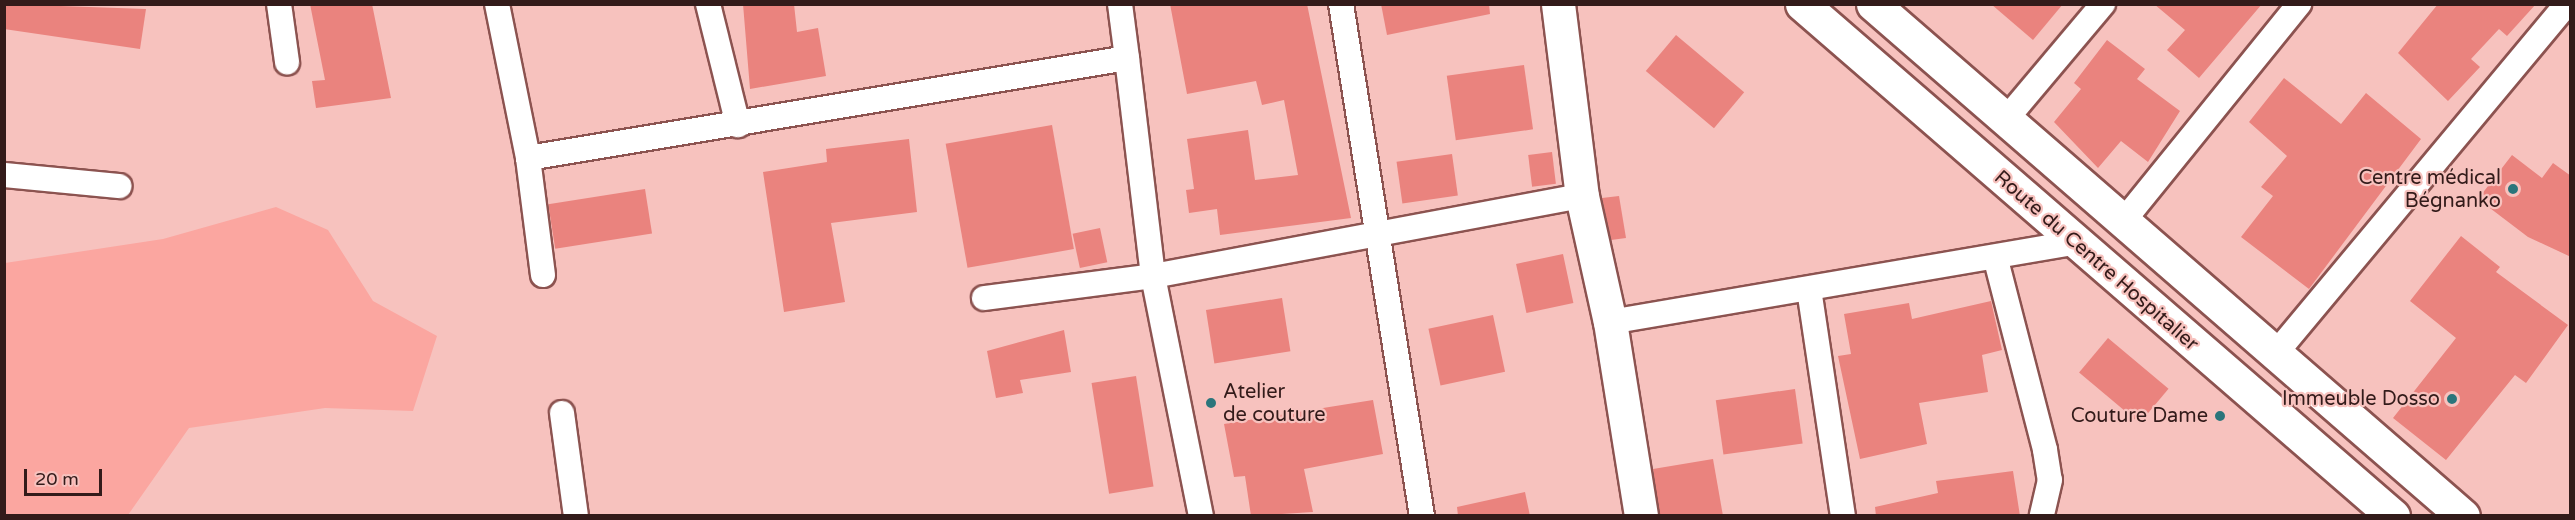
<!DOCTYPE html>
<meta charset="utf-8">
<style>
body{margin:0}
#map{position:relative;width:2575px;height:520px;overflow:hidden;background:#f7c2be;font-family:"Varela Round",sans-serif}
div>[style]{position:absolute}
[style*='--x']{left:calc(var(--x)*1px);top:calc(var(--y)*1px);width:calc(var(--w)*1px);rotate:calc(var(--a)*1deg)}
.green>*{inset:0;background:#fba6a0}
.building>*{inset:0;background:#ea837e;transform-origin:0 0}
.roads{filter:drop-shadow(2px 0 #8c5350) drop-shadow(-2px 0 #8c5350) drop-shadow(0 2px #8c5350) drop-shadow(0 -2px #8c5350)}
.street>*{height:24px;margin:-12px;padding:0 12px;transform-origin:12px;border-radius:12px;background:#fff}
.secondary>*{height:33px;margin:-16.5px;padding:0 16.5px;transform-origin:16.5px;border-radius:16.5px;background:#fff}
.dots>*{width:16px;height:16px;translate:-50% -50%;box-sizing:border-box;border:3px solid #f7c2be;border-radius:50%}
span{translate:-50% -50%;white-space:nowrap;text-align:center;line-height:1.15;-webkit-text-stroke:4.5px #f7c2be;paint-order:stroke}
.poi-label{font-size:20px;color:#331b1a}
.right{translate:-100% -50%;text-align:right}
.left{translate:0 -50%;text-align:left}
.street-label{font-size:20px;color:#331b1a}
.frame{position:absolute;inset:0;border:6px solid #331b1a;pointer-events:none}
.scale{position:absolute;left:24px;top:469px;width:78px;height:27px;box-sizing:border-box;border:3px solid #331b1a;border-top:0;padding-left:8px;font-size:18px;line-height:21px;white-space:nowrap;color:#331b1a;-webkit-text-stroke:4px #f7c2be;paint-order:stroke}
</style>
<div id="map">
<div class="green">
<div style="clip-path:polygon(276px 207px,328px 230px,373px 301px,437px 336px,413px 411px,325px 408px,189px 428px,128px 515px,5px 515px,5px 263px,163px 239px)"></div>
</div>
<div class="building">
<div style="clip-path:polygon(4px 4px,146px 9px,140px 49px,4px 29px)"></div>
<div style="clip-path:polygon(310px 4px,372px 4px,391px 98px,316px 108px,312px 81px,325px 80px)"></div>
<div style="clip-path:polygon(743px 4px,794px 4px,797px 32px,818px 28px,826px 76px,750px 89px)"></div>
<div style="clip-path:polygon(1170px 4px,1307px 4px,1351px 218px,1220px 235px,1217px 209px,1189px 213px,1186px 190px,1194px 189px,1187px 139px,1248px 130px,1255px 180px,1298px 175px,1284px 100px,1262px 105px,1256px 81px,1187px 94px)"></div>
<div style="clip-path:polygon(1381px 4px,1489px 4px,1490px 14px,1387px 35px)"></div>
<div style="clip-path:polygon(1991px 4px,2063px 4px,2033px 40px)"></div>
<div style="clip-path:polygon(2154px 4px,2262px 4px,2199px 78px,2167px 50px,2185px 30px)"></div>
<div style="clip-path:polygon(2438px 4px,2536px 4px,2507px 36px,2499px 29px,2471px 59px,2480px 67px,2448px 101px,2398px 53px)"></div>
<div style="left:1676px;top:35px;width:89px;height:47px;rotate:40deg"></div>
<div style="clip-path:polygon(2107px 40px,2145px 69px,2137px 79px,2180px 111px,2148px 162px,2121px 141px,2098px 168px,2054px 122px,2081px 89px,2074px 83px)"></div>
<div style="left:1524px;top:65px;width:65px;height:78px;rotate:82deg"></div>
<div style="clip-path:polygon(2284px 78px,2341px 124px,2366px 93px,2421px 139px,2309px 289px,2241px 237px,2273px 196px,2261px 187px,2287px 156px,2249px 122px)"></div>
<div style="left:1052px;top:125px;width:126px;height:108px;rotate:80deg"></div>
<div style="clip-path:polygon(909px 139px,917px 212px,831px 223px,845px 302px,784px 312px,763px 172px,827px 162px,826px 149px)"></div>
<div style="left:1552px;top:152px;width:32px;height:24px;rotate:83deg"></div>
<div style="left:1452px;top:154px;width:42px;height:56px;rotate:82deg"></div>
<div style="clip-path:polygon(2512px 155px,2542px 178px,2553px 163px,2571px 176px,2571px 257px,2528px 237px,2478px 199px)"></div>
<div style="left:645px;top:189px;width:45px;height:98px;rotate:81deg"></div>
<div style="clip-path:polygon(1619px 196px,1626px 238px,1611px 240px,1602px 198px)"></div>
<div style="left:1100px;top:228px;width:35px;height:28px;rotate:78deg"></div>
<div style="clip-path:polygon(2461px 236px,2500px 267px,2496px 272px,2568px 325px,2526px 383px,2515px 375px,2446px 460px,2393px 418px,2456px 338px,2410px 301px)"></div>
<div style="left:1563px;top:254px;width:50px;height:48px;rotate:78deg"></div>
<div style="left:1282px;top:298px;width:54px;height:77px;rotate:81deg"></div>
<div style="clip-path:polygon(1991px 301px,2002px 350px,1982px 355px,1988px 392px,1919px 403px,1927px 444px,1860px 459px,1838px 356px,1851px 354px,1844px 314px,1909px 303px,1912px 319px)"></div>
<div style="left:1493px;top:315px;width:58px;height:66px;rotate:78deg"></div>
<div style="clip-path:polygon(1064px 330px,1071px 372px,1020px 380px,1023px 393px,996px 398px,987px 351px)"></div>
<div style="left:2108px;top:338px;width:79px;height:45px;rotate:40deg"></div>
<div style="left:1136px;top:376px;width:112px;height:45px;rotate:81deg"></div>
<div style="left:1795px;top:389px;width:55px;height:80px;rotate:82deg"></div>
<div style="clip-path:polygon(1373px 400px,1383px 454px,1304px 469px,1313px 512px,1251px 516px,1245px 476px,1234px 477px,1224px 424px)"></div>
<div style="clip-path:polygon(1713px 459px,1723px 516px,1659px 516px,1653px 469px)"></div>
<div style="clip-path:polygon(2013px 471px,2020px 516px,1876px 516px,1875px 507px,1938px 493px,1936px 481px)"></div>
<div style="clip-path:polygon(1525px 492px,1530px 516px,1458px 516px,1457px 507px)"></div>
</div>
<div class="roads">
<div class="street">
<div style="--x:279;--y:4;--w:59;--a:82.1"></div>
<div style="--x:497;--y:4;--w:157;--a:78.6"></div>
<div style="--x:528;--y:158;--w:118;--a:82.7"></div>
<div style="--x:708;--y:4;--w:125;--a:76.1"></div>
<div style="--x:1341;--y:4;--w:518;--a:81.01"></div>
<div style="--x:1127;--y:58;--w:220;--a:83.2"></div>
<div style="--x:1153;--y:276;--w:245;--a:78.7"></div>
<div style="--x:2007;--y:118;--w:149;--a:-49.9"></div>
<div style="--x:528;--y:158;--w:607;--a:-9.48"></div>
<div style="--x:1127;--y:58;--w:54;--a:-97.4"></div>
<div style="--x:4;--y:175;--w:116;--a:5.5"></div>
<div style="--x:2125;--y:219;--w:277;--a:-51"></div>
<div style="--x:1996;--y:260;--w:196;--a:75.5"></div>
<div style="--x:2045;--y:450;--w:30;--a:81"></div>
<div style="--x:2050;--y:480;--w:37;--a:103"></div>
<div style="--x:1809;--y:289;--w:230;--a:81.5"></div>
<div style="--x:984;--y:298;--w:170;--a:-7.4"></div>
<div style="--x:1153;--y:276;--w:436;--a:-10.6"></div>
<div style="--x:1610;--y:322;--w:471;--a:-9.7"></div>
<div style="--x:2276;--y:353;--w:454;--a:-50.2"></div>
<div style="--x:562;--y:413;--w:104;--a:82.3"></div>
</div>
<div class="secondary">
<div style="--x:1558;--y:4;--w:193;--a:82.9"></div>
<div style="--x:1582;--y:196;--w:129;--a:77.5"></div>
<div style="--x:1610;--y:322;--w:196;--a:80.9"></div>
<div style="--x:1802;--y:4;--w:782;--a:40.9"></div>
<div style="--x:1873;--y:4;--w:781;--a:40.95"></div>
</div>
</div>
<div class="dots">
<div style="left:2513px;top:189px;background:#2b757b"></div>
<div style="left:2452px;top:399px;background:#2b757b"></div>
<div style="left:1211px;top:403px;background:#2b757b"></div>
<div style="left:2220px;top:416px;background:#2b757b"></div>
</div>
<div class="poi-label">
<span class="right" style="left:2501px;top:190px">Centre médical<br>Bégnanko</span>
<span class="left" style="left:1223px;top:404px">Atelier<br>de couture</span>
<span class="right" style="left:2440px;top:399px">Immeuble Dosso</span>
<span class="right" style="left:2208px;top:416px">Couture Dame</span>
</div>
<div class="street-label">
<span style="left:2096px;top:261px;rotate:41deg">Route du Centre Hospitalier</span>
</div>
<div class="frame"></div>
<div class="scale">20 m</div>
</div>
